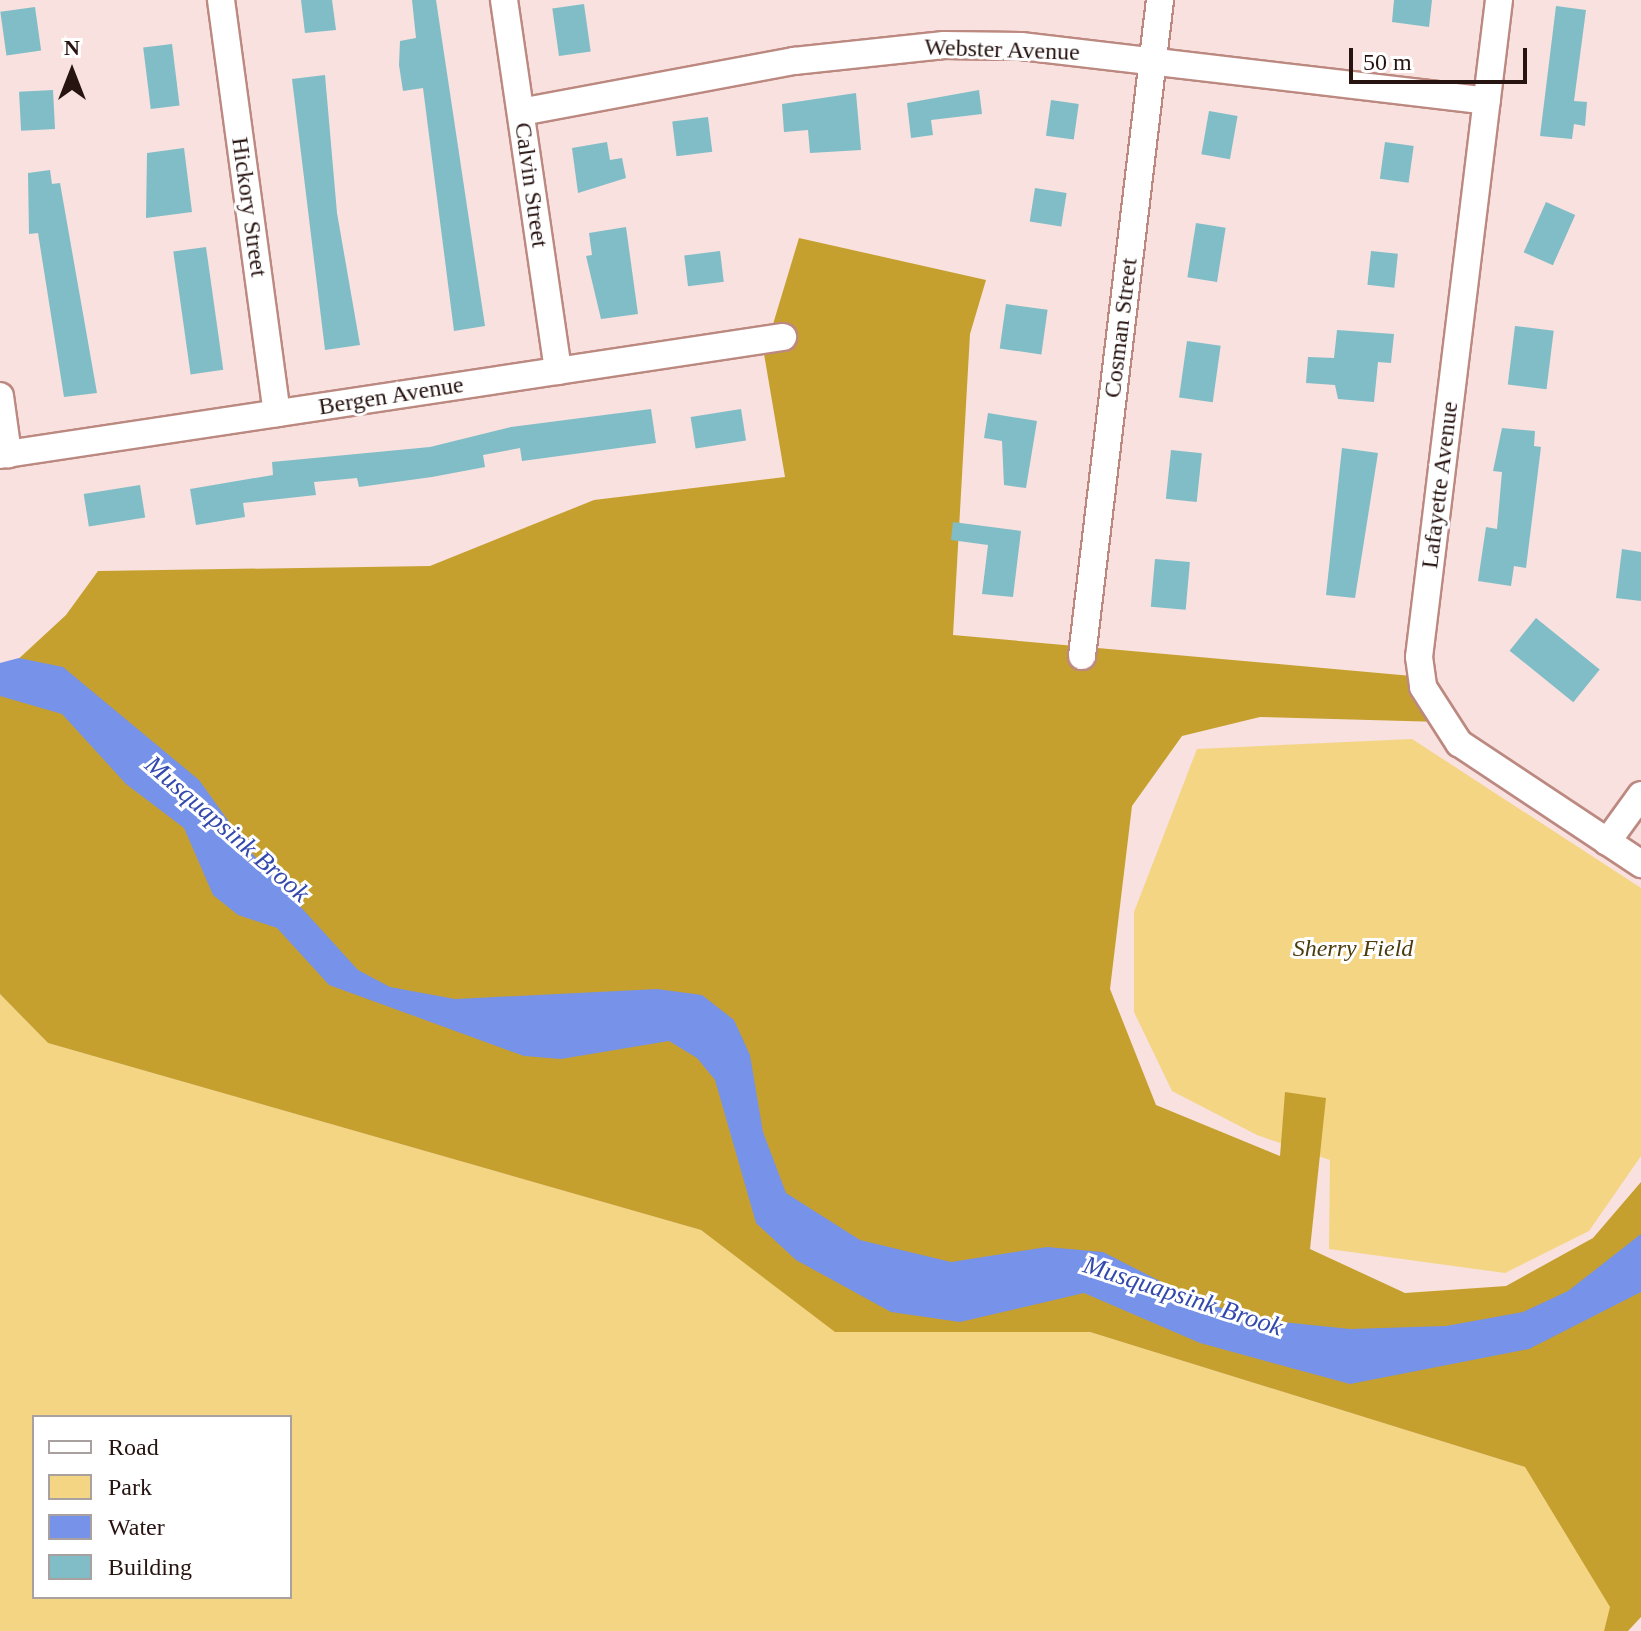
<!DOCTYPE html>
<style>
body{margin:0}
#map{position:relative;width:1641px;height:1631px;overflow:hidden;background:#f8e1de;font-family:"Times New Roman",serif}
div>[style]{position:absolute}
[style*='--x']{left:calc(var(--x)*1px);top:calc(var(--y)*1px);width:calc(var(--w)*1px);rotate:calc(var(--a)*1deg)}
.green>*{inset:0;background:#f3d584}
.forest>*{inset:0;background:#c6a02e}
.water>*{inset:0;background:#7692e9}
.building>*{inset:0;background:#80bdc7;transform-origin:0 0}
.roads{filter:drop-shadow(2px 0 #bc8981) drop-shadow(-2px 0 #bc8981) drop-shadow(0 2px #bc8981) drop-shadow(0 -2px #bc8981)}
.street>*{height:26px;margin:-13px;padding:0 13px;transform-origin:13px;border-radius:13px;background:#fff}
span{translate:-50% -50%;white-space:nowrap;text-align:center;line-height:1.15;-webkit-text-stroke:6px #fff;paint-order:stroke}
.street-label{font-size:24px;color:#271411}
.park-label{font-size:24px;color:#4b3b0d;font-style:italic}
.water-label{font-size:26px;color:#3349ae;font-style:italic}
.legend{position:absolute;left:32px;top:1415px;width:260px;height:184px;box-sizing:border-box;background:#fff;border:2px solid #a9a1a0;margin:0;padding:10px 14px;list-style:none;font-size:24px;color:#271411}
.legend li{display:flex;align-items:center;gap:16px;height:40px}
.legend b{width:40px;border:2px solid #a9a1a0}
.north{position:absolute;left:32px;top:32px;width:80px;height:80px;-webkit-text-stroke:6px #fff;paint-order:stroke;rotate:0deg;font-size:22px;font-weight:700;line-height:32px;text-align:center;color:#271411}
.north::after{content:'';display:block;margin:auto;width:28px;height:36px;background:#271411;clip-path:polygon(50% 0,100% 100%,50% 72%,0 100%)}
.scale{position:absolute;left:1349px;top:48px;width:178px;height:36px;box-sizing:border-box;border:4px solid #271411;border-top:0;padding-left:10px;font-size:24px;line-height:28px;white-space:nowrap;color:#271411;-webkit-text-stroke:6px #fff;paint-order:stroke}
</style>
<div id="map">
<div class="green">
<div style="clip-path:polygon(1412px 739px,1641px 888px,1641px 1156px,1589px 1231px,1505px 1273px,1329px 1249px,1330px 1160px,1257px 1135px,1172px 1091px,1134px 1012px,1134px 912px,1197px 749px)"></div>
<div style="clip-path:polygon(evenodd,0 994px,48px 1043px,701px 1230px,836px 1332px,1090px 1332px,1525px 1467px,1611px 1607px,1604px 1631px,0 1631px,0 994px,34px 1417px,290px 1417px,290px 1597px,34px 1597px,34px 1417px)"></div>
</div>
<div class="forest">
<div style="clip-path:polygon(799px 238px,986px 280px,970px 334px,953px 635px,1423px 677px,1442px 722px,1260px 717px,1182px 736px,1132px 806px,1110px 989px,1156px 1105px,1280px 1156px,1285px 1092px,1326px 1098px,1310px 1249px,1405px 1293px,1506px 1286px,1593px 1238px,1641px 1182px,1641px 1617px,1628px 1631px,1604px 1631px,1610px 1607px,1525px 1467px,1090px 1332px,835px 1332px,701px 1230px,48px 1043px,0 994px,0 676px,66px 615px,98px 571px,430px 566px,594px 500px,785px 477px,764px 354px)"></div>
</div>
<div class="water">
<div style="clip-path:polygon(19px 658px,63px 667px,199px 780px,250px 851px,358px 970px,390px 987px,455px 999px,657px 989px,702px 995px,734px 1020px,750px 1055px,763px 1132px,786px 1193px,860px 1240px,951px 1262px,1047px 1247px,1103px 1252px,1201px 1302px,1264px 1320px,1350px 1329px,1446px 1326px,1523px 1312px,1568px 1291px,1641px 1234px,1641px 1292px,1529px 1349px,1350px 1384px,1200px 1343px,1084px 1293px,960px 1322px,891px 1312px,796px 1260px,756px 1223px,715px 1080px,697px 1058px,669px 1041px,561px 1059px,524px 1056px,329px 985px,277px 928px,238px 915px,213px 895px,184px 828px,126px 784px,62px 714px,0 696px,0 663px)"></div>
</div>
<div class="building">
<div style="clip-path:polygon(301px 0,332px 0,336px 30px,305px 33px)"></div>
<div style="clip-path:polygon(412px 0,436px 0,485px 326px,454px 331px,423px 88px,403px 91px,399px 65px,400px 41px,416px 38px)"></div>
<div style="clip-path:polygon(1394px 0,1432px 0,1429px 27px,1392px 22px)"></div>
<div style="left:584px;top:4px;width:48px;height:32px;rotate:82deg"></div>
<div style="clip-path:polygon(1556px 6px,1586px 10px,1574px 101px,1587px 102px,1585px 126px,1574px 124px,1572px 139px,1540px 136px)"></div>
<div style="left:35px;top:7px;width:44px;height:35px;rotate:82deg"></div>
<div style="left:172px;top:44px;width:62px;height:29px;rotate:83deg"></div>
<div style="clip-path:polygon(325px 75px,337px 213px,360px 345px,325px 350px,292px 79px)"></div>
<div style="left:53px;top:90px;width:39px;height:34px;rotate:87deg"></div>
<div style="clip-path:polygon(979px 90px,982px 114px,931px 120px,933px 135px,911px 138px,907px 103px)"></div>
<div style="clip-path:polygon(856px 93px,861px 150px,810px 153px,808px 130px,784px 132px,782px 104px)"></div>
<div style="left:1051px;top:100px;width:28px;height:36px;rotate:8deg"></div>
<div style="left:1209px;top:111px;width:29px;height:44px;rotate:10deg"></div>
<div style="left:708px;top:117px;width:35px;height:36px;rotate:83deg"></div>
<div style="clip-path:polygon(607px 142px,610px 160px,622px 158px,626px 178px,578px 193px,572px 148px)"></div>
<div style="left:1385px;top:142px;width:29px;height:37px;rotate:8deg"></div>
<div style="clip-path:polygon(184px 148px,192px 212px,146px 218px,147px 153px)"></div>
<div style="clip-path:polygon(50px 170px,52px 184px,60px 183px,97px 393px,64px 397px,38px 233px,29px 234px,28px 173px)"></div>
<div style="left:1035px;top:188px;width:32px;height:34px;rotate:9deg"></div>
<div style="left:1546px;top:202px;width:32px;height:55px;rotate:24deg"></div>
<div style="left:1196px;top:223px;width:30px;height:55px;rotate:9deg"></div>
<div style="clip-path:polygon(626px 227px,638px 314px,601px 319px,586px 256px,592px 255px,589px 233px)"></div>
<div style="left:206px;top:247px;width:124px;height:33px;rotate:82deg"></div>
<div style="left:720px;top:251px;width:31px;height:36px;rotate:83deg"></div>
<div style="left:1371px;top:251px;width:27px;height:34px;rotate:6deg"></div>
<div style="left:1006px;top:304px;width:42px;height:45px;rotate:8deg"></div>
<div style="left:1515px;top:326px;width:39px;height:59px;rotate:7deg"></div>
<div style="clip-path:polygon(1337px 330px,1394px 334px,1391px 363px,1378px 362px,1374px 402px,1338px 399px,1335px 385px,1306px 383px,1308px 357px,1334px 358px)"></div>
<div style="left:1187px;top:341px;width:34px;height:57px;rotate:8deg"></div>
<div style="clip-path:polygon(651px 409px,656px 443px,522px 461px,520px 448px,483px 455px,485px 467px,432px 477px,359px 487px,357px 478px,314px 482px,316px 495px,243px 503px,245px 517px,196px 525px,190px 489px,273px 475px,272px 462px,430px 447px,511px 427px)"></div>
<div style="left:741px;top:409px;width:32px;height:51px;rotate:81deg"></div>
<div style="clip-path:polygon(988px 413px,1037px 421px,1026px 488px,1004px 485px,1002px 441px,984px 438px)"></div>
<div style="clip-path:polygon(1502px 428px,1535px 431px,1534px 446px,1541px 447px,1526px 568px,1514px 566px,1511px 586px,1478px 581px,1486px 527px,1497px 529px,1502px 472px,1493px 471px)"></div>
<div style="clip-path:polygon(1342px 448px,1378px 453px,1355px 598px,1326px 595px)"></div>
<div style="left:1171px;top:450px;width:31px;height:49px;rotate:6deg"></div>
<div style="left:140px;top:485px;width:33px;height:57px;rotate:81deg"></div>
<div style="clip-path:polygon(953px 522px,1021px 531px,1013px 597px,982px 594px,988px 545px,951px 540px)"></div>
<div style="clip-path:polygon(1622px 549px,1641px 552px,1641px 601px,1616px 598px)"></div>
<div style="left:1155px;top:559px;width:35px;height:48px;rotate:5deg"></div>
<div style="left:1536px;top:618px;width:82px;height:42px;rotate:39deg"></div>
</div>
<div class="roads">
<div class="street">
<div style="--x:221;--y:0;--w:417;--a:82.3"></div>
<div style="--x:504;--y:0;--w:375;--a:81.7"></div>
<div style="--x:1499;--y:0;--w:662;--a:96.94"></div>
<div style="--x:1419;--y:657;--w:30;--a:82"></div>
<div style="--x:1423;--y:687;--w:67;--a:57.3"></div>
<div style="--x:1459;--y:743;--w:219;--a:33.6"></div>
<div style="--x:521;--y:112;--w:278;--a:-10.6"></div>
<div style="--x:794;--y:61;--w:151;--a:-6.1"></div>
<div style="--x:944;--y:45;--w:77;--a:0.7"></div>
<div style="--x:1021;--y:46;--w:469;--a:6.7"></div>
<div style="--x:0;--y:396;--w:59;--a:82.1"></div>
<div style="--x:0;--y:455;--w:792;--a:-8.57"></div>
<div style="--x:1082;--y:656;--w:661;--a:-83.22"></div>
<div style="--x:1607;--y:842;--w:58;--a:-54.1"></div>
</div>
</div>
<div class="street-label">
<span style="left:1002px;top:50px;rotate:2deg">Webster Avenue</span>
<span style="left:531px;top:185px;rotate:82deg">Calvin Street</span>
<span style="left:249px;top:207px;rotate:82deg">Hickory Street</span>
<span style="left:1121px;top:328px;rotate:-83deg">Cosman Street</span>
<span style="left:391px;top:396px;rotate:-9deg">Bergen Avenue</span>
<span style="left:1440px;top:485px;rotate:-83deg">Lafayette Avenue</span>
</div>
<div class="park-label">
<span style="left:1353px;top:949px">Sherry Field</span>
</div>
<div class="water-label">
<span style="left:227px;top:829px;rotate:41deg">Musquapsink Brook</span>
<span style="left:1183px;top:1296px;rotate:18deg">Musquapsink Brook</span>
</div>
<ul class="legend">
<li><b style="height:10px;background:#fff"></b>Road</li>
<li><b style="height:22px;background:#f3d584"></b>Park</li>
<li><b style="height:22px;background:#7692e9"></b>Water</li>
<li><b style="height:22px;background:#80bdc7"></b>Building</li>
</ul>
<div class="north">N</div>
<div class="scale">50 m</div>
</div>
